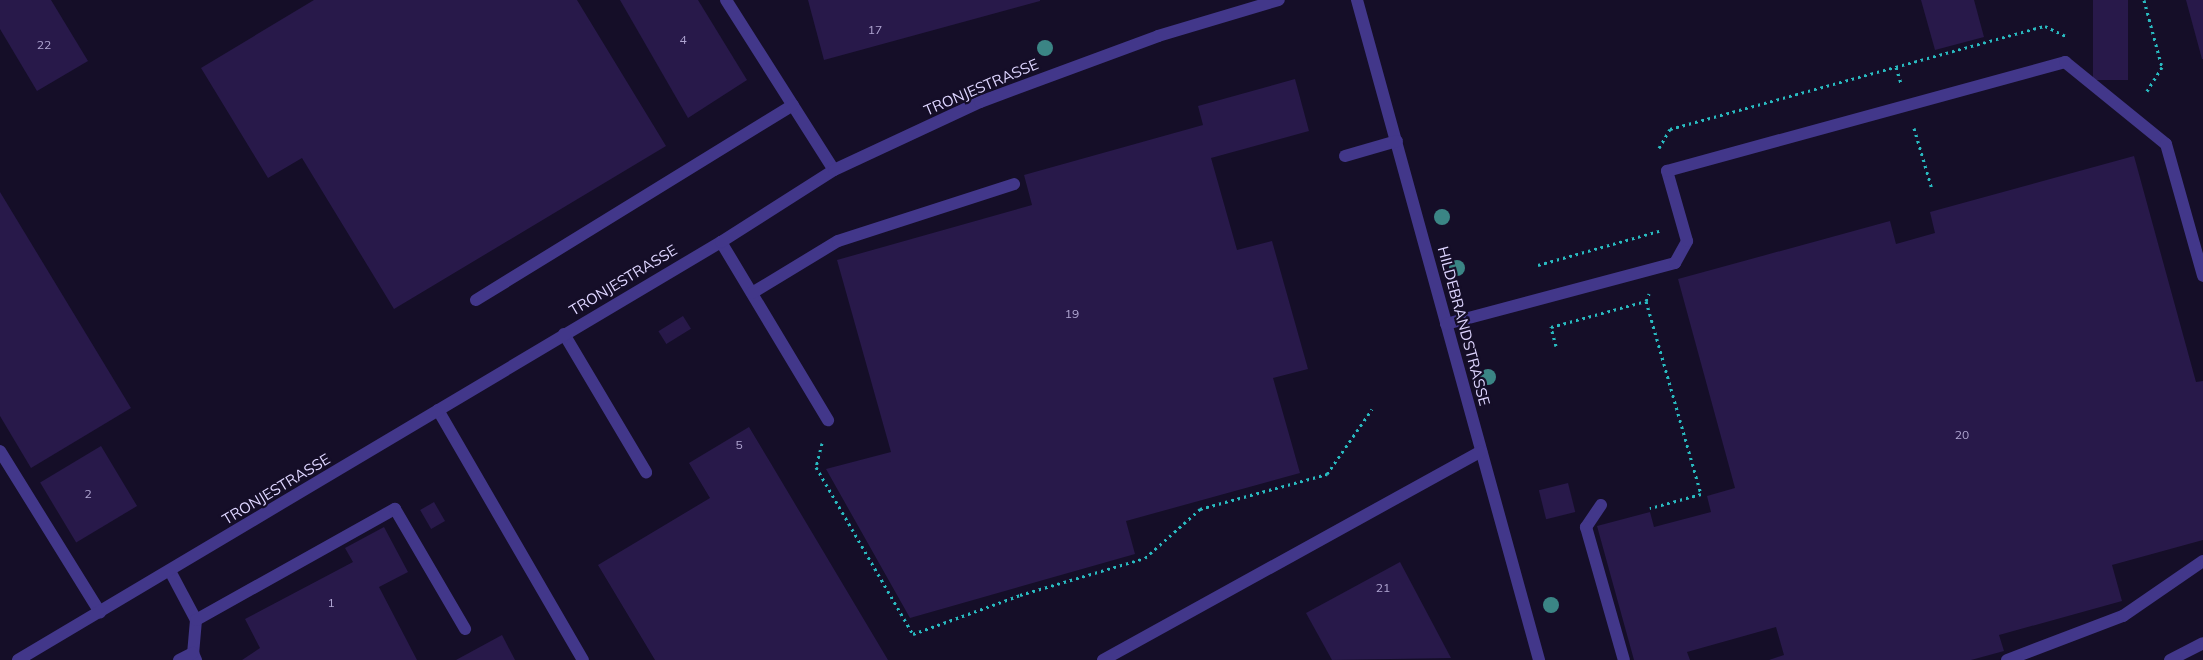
<!DOCTYPE html>
<style>
body{margin:0}
#map{position:relative;width:2203px;height:660px;overflow:hidden;background:#150e28;font-family:Mulish,sans-serif}
div>[style]{position:absolute}
[style*='--x']{left:calc(var(--x)*1px);top:calc(var(--y)*1px);width:calc(var(--w)*1px);rotate:calc(var(--a)*1deg)}
.building>*{inset:0;background:#28194a;transform-origin:0 0}
.path>*{height:3px;margin-top:-1.5px;transform-origin:0;background:repeating-linear-gradient(90deg,#29bac0 0 2.5px,transparent 0 6.5px)}
.minor>*{height:12px;margin:-6px;padding:0 6px;transform-origin:6px;border-radius:6px;background:#42378a}
.trees>*{width:16px;height:16px;margin:-8px;border-radius:50%;background:#3b8585}
span{translate:-50% -50%;white-space:nowrap;text-align:center;line-height:1.15;-webkit-text-stroke:4.5px #150e28;paint-order:stroke}
.number-label{font-size:12px;color:#b0a6d2}
.number-label span{-webkit-text-stroke-width:0}
.street-label{font-size:15px;color:#ded5ff}
</style>
<div id="map">
<div class="building">
<div style="clip-path:polygon(0 0,51px 0,88px 61px,37px 91px,0 29px)"></div>
<div style="clip-path:polygon(314px 0,577px 0,666px 146px,394px 309px,302px 158px,268px 178px,201px 68px)"></div>
<div style="clip-path:polygon(620px 0,698px 0,747px 80px,688px 118px)"></div>
<div style="clip-path:polygon(808px 0,1040px 0,1040px 1px,824px 60px)"></div>
<div style="clip-path:polygon(1921px 0,1974px 0,1984px 37px,1935px 50px)"></div>
<div style="left:2093px;top:0;width:35px;height:80px"></div>
<div style="clip-path:polygon(2186px 0,2203px 0,2203px 59px,2202px 59px)"></div>
<div style="clip-path:polygon(1295px 79px,1309px 131px,1211px 158px,1237px 250px,1272px 241px,1308px 369px,1273px 378px,1300px 473px,1126px 521px,1135px 554px,910px 618px,826px 469px,891px 452px,837px 260px,1032px 205px,1024px 175px,1203px 125px,1198px 106px)"></div>
<div style="clip-path:polygon(2134px 156px,2196px 382px,2203px 381px,2203px 540px,2112px 565px,2122px 601px,1999px 635px,2004px 651px,1971px 660px,1769px 660px,1784px 655px,1776px 627px,1687px 652px,1690px 660px,1634px 660px,1597px 526px,1650px 512px,1654px 527px,1711px 512px,1707px 496px,1735px 488px,1678px 279px,1890px 221px,1896px 244px,1935px 233px,1930px 212px)"></div>
<div style="clip-path:polygon(0 192px,131px 408px,31px 468px,0 416px)"></div>
<div style="left:683px;top:316px;width:15px;height:29px;rotate:58deg"></div>
<div style="clip-path:polygon(749px 427px,770px 462px,888px 660px,655px 660px,598px 565px,710px 498px,689px 463px)"></div>
<div style="left:101px;top:446px;width:70px;height:71px;rotate:59deg"></div>
<div style="left:1568px;top:483px;width:30px;height:30px;rotate:76deg"></div>
<div style="left:434px;top:502px;width:22px;height:16px;rotate:60deg"></div>
<div style="clip-path:polygon(384px 527px,408px 572px,379px 587px,417px 660px,242px 660px,260px 648px,245px 619px,353px 562px,345px 548px)"></div>
<div style="clip-path:polygon(1400px 562px,1451px 658px,1332px 660px,1306px 613px)"></div>
<div style="clip-path:polygon(502px 635px,515px 660px,456px 660px)"></div>
</div>
<div class="path">
<div style="--x:2144;--y:0;--w:69;--a:75"></div>
<div style="--x:2162;--y:67;--w:32;--a:122"></div>
<div style="--x:1896;--y:67;--w:17;--a:73"></div>
<div style="--x:1914;--y:128;--w:64;--a:73.6"></div>
<div style="--x:1659;--y:148;--w:22;--a:-60"></div>
<div style="--x:1670;--y:129;--w:389;--a:-15.4"></div>
<div style="--x:2045;--y:26;--w:25;--a:26"></div>
<div style="--x:1538;--y:265;--w:126;--a:-15.7"></div>
<div style="--x:1646;--y:301;--w:201;--a:74.1"></div>
<div style="--x:1701;--y:494;--w:53;--a:164.6"></div>
<div style="--x:1556;--y:346;--w:20;--a:-105"></div>
<div style="--x:1551;--y:327;--w:98;--a:-15.3"></div>
<div style="--x:1646;--y:301;--w:8;--a:-67"></div>
<div style="--x:822;--y:443;--w:25;--a:104"></div>
<div style="--x:816;--y:467;--w:193;--a:59.9"></div>
<div style="--x:913;--y:634;--w:114;--a:-20"></div>
<div style="--x:1020;--y:595;--w:130;--a:-16.5"></div>
<div style="--x:1145;--y:558;--w:74;--a:-41.7"></div>
<div style="--x:1200;--y:509;--w:132;--a:-15.4"></div>
<div style="--x:1327;--y:474;--w:79;--a:-55.3"></div>
</div>
<div class="minor">
<div style="--x:726;--y:0;--w:201;--a:57.6"></div>
<div style="--x:1357;--y:0;--w:685;--a:74.58"></div>
<div style="--x:1345;--y:156;--w:54;--a:-16.1"></div>
<div style="--x:721;--y:242;--w:208;--a:59"></div>
<div style="--x:752;--y:293;--w:100;--a:-31.2"></div>
<div style="--x:838;--y:241;--w:185;--a:-17.9"></div>
<div style="--x:476;--y:300;--w:372;--a:-31.6"></div>
<div style="--x:1446;--y:324;--w:237;--a:-14.9"></div>
<div style="--x:1675;--y:263;--w:25;--a:-61"></div>
<div style="--x:1687;--y:241;--w:73;--a:-105.9"></div>
<div style="--x:1667;--y:171;--w:413;--a:-15.3"></div>
<div style="--x:2065;--y:62;--w:130;--a:39.1"></div>
<div style="--x:2166;--y:144;--w:137;--a:74.3"></div>
<div style="--x:564;--y:334;--w:161;--a:59.3"></div>
<div style="--x:438;--y:410;--w:289;--a:59.9"></div>
<div style="--x:0;--y:451;--w:190;--a:58.2"></div>
<div style="--x:1601;--y:505;--w:27;--a:124"></div>
<div style="--x:1586;--y:527;--w:138;--a:74.1"></div>
<div style="--x:170;--y:571;--w:55;--a:62"></div>
<div style="--x:196;--y:620;--w:33;--a:95"></div>
<div style="--x:193;--y:653;--w:8;--a:67"></div>
<div style="--x:196;--y:620;--w:228;--a:-29.2"></div>
<div style="--x:395;--y:509;--w:139;--a:59.7"></div>
<div style="--x:18;--y:660;--w:818;--a:-30.74"></div>
<div style="--x:721;--y:242;--w:134;--a:-32.5"></div>
<div style="--x:834;--y:170;--w:161;--a:-25"></div>
<div style="--x:980;--y:102;--w:190;--a:-20.3"></div>
<div style="--x:1158;--y:36;--w:126;--a:-16.6"></div>
<div style="--x:179;--y:660;--w:16;--a:-27"></div>
<div style="--x:1103;--y:660;--w:432;--a:-28.9"></div>
<div style="--x:2007;--y:660;--w:124;--a:-20.8"></div>
<div style="--x:2123;--y:616;--w:97;--a:-34.5"></div>
<div style="--x:2170;--y:660;--w:37;--a:-27"></div>
</div>
<div class="trees">
<div style="left:1045px;top:48px"></div>
<div style="left:1442px;top:217px"></div>
<div style="left:1457px;top:268px"></div>
<div style="left:1488px;top:377px"></div>
<div style="left:1551px;top:605px"></div>
</div>
<div class="number-label">
<span style="left:875px;top:30px">17</span>
<span style="left:683px;top:40px">4</span>
<span style="left:44px;top:45px">22</span>
<span style="left:1072px;top:314px">19</span>
<span style="left:1962px;top:435px">20</span>
<span style="left:739px;top:445px">5</span>
<span style="left:88px;top:494px">2</span>
<span style="left:1383px;top:588px">21</span>
<span style="left:331px;top:603px">1</span>
</div>
<div class="street-label">
<span style="left:981px;top:87px;rotate:-23deg">TRONJESTRASSE</span>
<span style="left:623px;top:280px;rotate:-31deg">TRONJESTRASSE</span>
<span style="left:1464px;top:326px;rotate:75deg">HILDEBRANDSTRASSE</span>
<span style="left:276px;top:489px;rotate:-31deg">TRONJESTRASSE</span>
</div>
</div>
